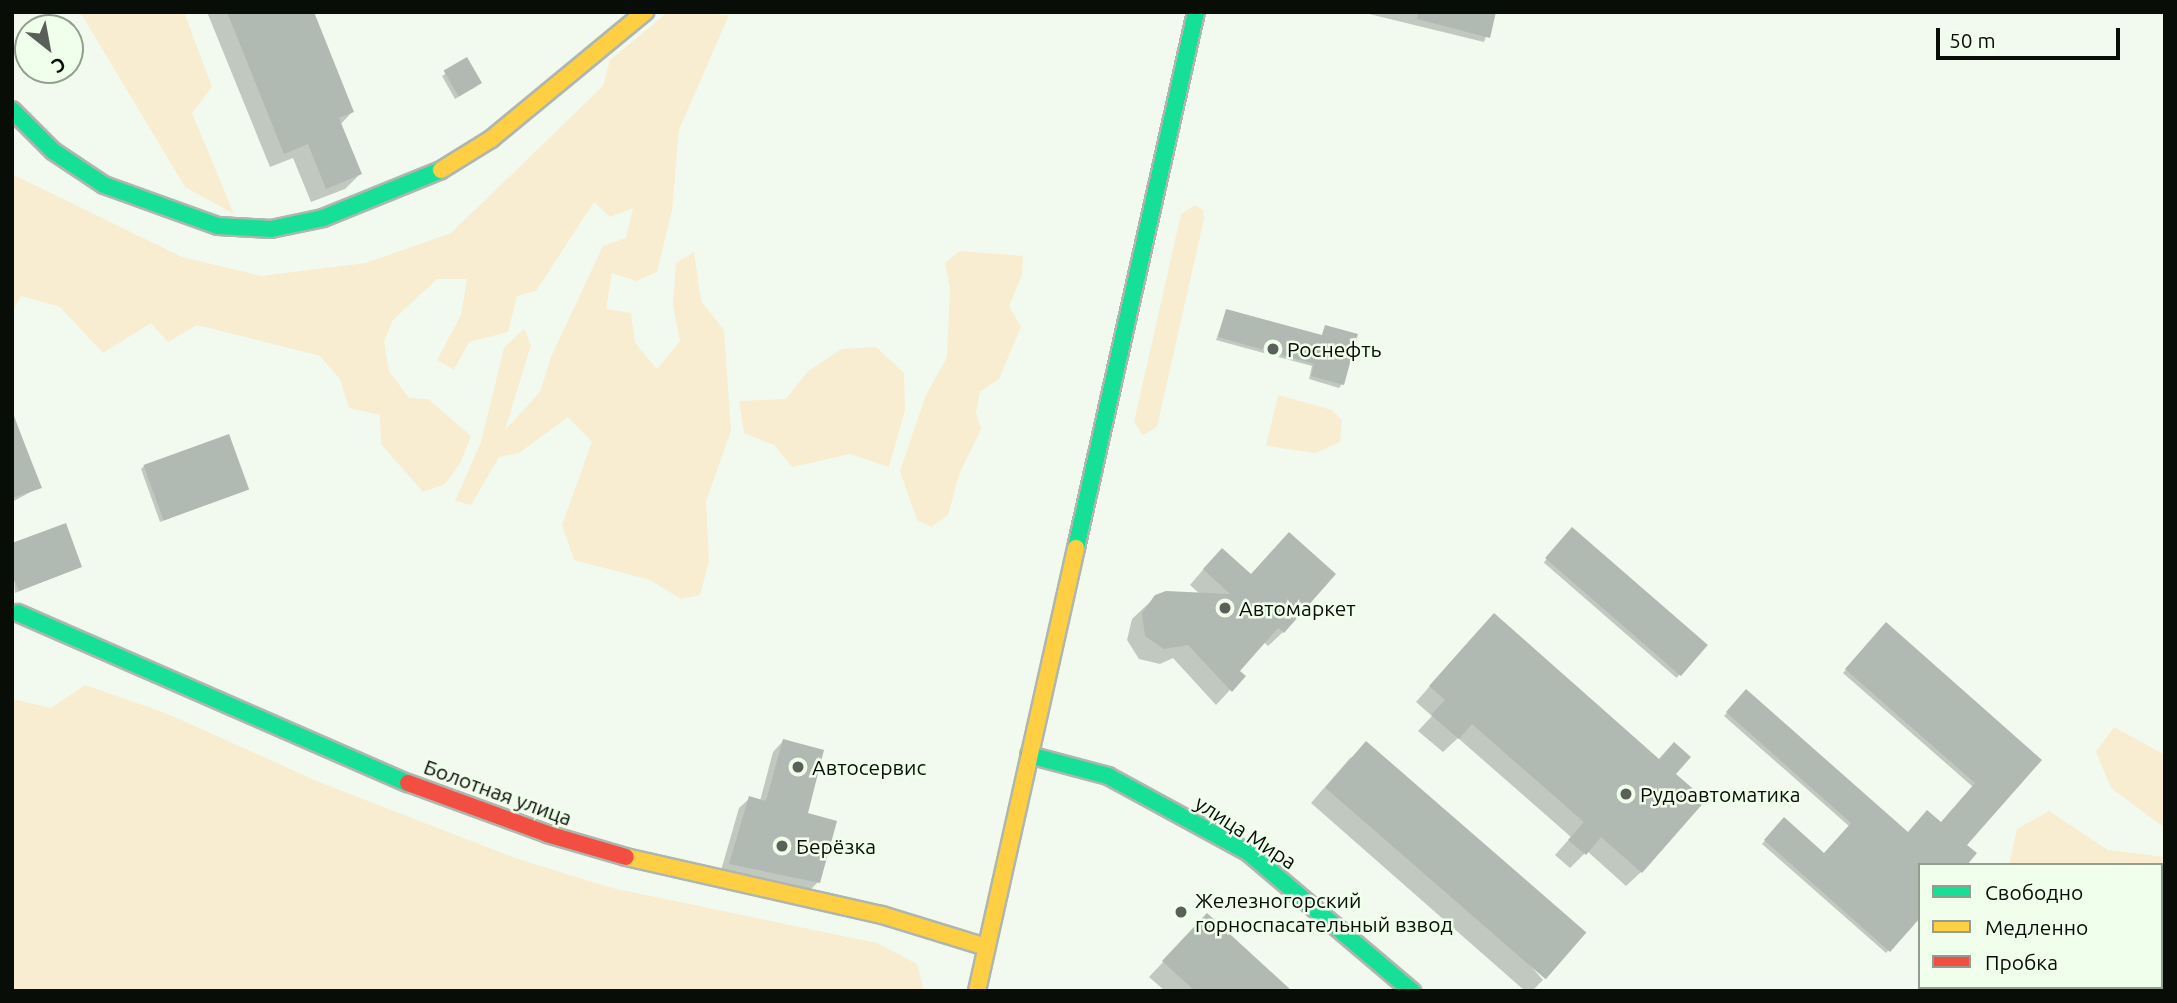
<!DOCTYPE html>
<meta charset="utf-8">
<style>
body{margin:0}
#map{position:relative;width:2177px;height:1003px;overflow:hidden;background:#f2faf0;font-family:Ubuntu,sans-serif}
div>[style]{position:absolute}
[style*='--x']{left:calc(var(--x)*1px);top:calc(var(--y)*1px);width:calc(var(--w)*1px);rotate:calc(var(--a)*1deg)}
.green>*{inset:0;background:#f8ecd1}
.shadow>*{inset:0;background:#0003;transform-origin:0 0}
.building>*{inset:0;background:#b0b9b2;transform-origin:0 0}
.roads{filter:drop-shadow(2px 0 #afb6ae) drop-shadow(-2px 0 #afb6ae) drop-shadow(0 2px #afb6ae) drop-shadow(0 -2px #afb6ae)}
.fast>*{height:16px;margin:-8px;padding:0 8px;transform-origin:8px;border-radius:8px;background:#16e098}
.slow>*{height:16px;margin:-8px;padding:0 8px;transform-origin:8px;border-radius:8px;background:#ffcf43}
.jam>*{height:16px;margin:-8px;padding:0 8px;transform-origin:8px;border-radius:8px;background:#f24e42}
.dots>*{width:19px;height:19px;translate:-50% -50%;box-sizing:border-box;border:4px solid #f0ffeb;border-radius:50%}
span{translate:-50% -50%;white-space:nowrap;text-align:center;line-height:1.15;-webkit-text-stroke:5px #f0ffeb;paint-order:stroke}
.poi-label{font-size:21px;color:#080d07}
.left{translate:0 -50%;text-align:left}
.street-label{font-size:21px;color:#080d07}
.frame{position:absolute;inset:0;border:14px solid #080d07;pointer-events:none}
.legend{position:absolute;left:1918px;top:863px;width:245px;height:126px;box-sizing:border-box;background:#f0ffeb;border:2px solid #939e90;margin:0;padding:9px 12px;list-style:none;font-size:21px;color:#080d07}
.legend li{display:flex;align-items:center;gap:14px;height:35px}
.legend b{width:35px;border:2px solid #939e90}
.north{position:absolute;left:14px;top:14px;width:70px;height:70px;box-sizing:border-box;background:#f0ffeb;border:2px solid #939e90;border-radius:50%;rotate:149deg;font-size:19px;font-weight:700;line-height:28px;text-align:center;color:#080d07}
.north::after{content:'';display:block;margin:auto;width:24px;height:32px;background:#5a6059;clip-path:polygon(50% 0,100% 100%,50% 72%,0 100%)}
.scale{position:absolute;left:1936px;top:28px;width:184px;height:32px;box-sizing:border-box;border:4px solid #080d07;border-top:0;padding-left:9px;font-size:21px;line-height:24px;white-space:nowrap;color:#080d07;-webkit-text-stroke:5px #f0ffeb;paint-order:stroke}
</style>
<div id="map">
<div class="green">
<div style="clip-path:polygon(80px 12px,184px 12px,212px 87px,192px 113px,234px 214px,185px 187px)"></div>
<div style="clip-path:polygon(668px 12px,729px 15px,679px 130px,672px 210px,657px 272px,636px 281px,612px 273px,606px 309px,631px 313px,635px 343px,657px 369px,680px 341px,673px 306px,676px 263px,694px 252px,701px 301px,724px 330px,731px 431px,706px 501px,709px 561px,700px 595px,681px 599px,650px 580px,574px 560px,562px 525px,592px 442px,568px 417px,519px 453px,499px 457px,471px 505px,455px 501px,481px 442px,504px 348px,524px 329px,531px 345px,505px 430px,540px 392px,551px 357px,603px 246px,626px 238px,633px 208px,610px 217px,594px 202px,536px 291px,517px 296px,508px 332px,469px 342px,454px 370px,437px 360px,461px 315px,467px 279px,437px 279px,393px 320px,384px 342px,389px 371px,409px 398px,428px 399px,471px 436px,461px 462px,445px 484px,423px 492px,381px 444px,380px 415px,349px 408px,340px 379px,320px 356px,197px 325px,168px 342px,151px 323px,103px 353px,60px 307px,21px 296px,12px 313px,12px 174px,182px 257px,261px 276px,366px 263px,451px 233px,603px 86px,610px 60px)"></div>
<div style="clip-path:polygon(1195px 205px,1203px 210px,1204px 219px,1157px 427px,1143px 435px,1134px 422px,1181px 214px)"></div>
<div style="clip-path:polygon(960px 251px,1023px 256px,1022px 275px,1009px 306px,1021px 327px,999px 379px,980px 392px,976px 412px,981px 429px,959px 475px,948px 515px,931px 527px,917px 520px,900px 471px,926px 395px,947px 357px,950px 288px,945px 263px)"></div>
<div style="clip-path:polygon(876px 347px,904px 373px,905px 410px,889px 467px,850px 454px,792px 467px,774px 445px,744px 433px,739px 401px,786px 399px,808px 371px,842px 349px)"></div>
<div style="clip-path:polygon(1278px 395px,1332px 410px,1342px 420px,1340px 442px,1315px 453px,1266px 446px)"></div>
<div style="clip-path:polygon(85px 685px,168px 714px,319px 782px,515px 858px,612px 888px,877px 943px,917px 964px,924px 991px,12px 991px,12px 699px,51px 708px)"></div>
<div style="clip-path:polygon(2114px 727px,2165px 755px,2165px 828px,2111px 788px,2096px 752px)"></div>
<div style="clip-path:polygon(2049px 811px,2108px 850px,2165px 857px,2165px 991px,1969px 991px,1969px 987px,2161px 987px,2161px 865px,2009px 865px,2017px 829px)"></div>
</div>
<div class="shadow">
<div style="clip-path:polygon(207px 12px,312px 12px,352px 112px,340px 125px,360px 174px,345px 189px,311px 202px,293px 158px,270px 167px)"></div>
<div style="clip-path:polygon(1361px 12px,1495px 12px,1484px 42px)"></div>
<div style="clip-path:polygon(466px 60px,477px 86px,455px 99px,442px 76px)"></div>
<div style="clip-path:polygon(1226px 311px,1321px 337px,1325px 327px,1342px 384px,1339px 388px,1309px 379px,1312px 366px,1216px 340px)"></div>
<div style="clip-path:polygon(12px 410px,40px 487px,12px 502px)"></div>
<div style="clip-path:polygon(144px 466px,247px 489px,160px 522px,141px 469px)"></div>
<div style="left:1572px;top:530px;width:176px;height:43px;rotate:41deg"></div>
<div style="clip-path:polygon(12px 545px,80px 567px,15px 593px)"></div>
<div style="clip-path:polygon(1207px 565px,1283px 632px,1268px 646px,1264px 642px,1238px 671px,1243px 676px,1216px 705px,1173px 658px,1160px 664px,1139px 659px,1127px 640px,1132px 619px,1148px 604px,1167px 592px,1200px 594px,1190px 585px)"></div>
<div style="clip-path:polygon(1886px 625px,2040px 760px,1920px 865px,1920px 915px,1886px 953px,1762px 844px,1784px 819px,1824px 855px,1850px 827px,1724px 716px,1746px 691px,1908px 834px,1941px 824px,1973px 787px,1843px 673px)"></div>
<div style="clip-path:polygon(1479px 630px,1674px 774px,1641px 872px,1626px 886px,1587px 851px,1570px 868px,1555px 855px,1571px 837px,1458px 738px,1443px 752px,1418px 731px,1432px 716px,1416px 702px)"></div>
<div style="clip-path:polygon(783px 741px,805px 814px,818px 882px,808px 892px,720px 874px,739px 808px,750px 798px,760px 801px,773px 752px)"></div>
<div style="clip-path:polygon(1351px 757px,1543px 980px,1532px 991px,1525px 991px,1311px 803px)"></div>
<div style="clip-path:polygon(1193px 930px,1289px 991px,1165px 991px,1149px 977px)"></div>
</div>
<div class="building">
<div style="clip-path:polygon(227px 12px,314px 12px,354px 112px,339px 118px,362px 174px,326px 189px,308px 144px,284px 154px)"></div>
<div style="clip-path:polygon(1418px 12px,1496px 12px,1490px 38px,1417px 19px)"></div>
<div style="left:467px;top:57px;width:30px;height:27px;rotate:60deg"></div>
<div style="clip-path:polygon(1226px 309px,1322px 335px,1325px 325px,1358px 334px,1344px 385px,1311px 376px,1314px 364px,1218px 337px)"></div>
<div style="clip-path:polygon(12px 412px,42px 488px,12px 498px)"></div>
<div style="left:229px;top:434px;width:59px;height:91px;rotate:70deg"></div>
<div style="clip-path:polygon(66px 523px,82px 567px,19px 591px,12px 575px,12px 543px)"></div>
<div style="left:1572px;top:527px;width:180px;height:41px;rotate:41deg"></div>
<div style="clip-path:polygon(1289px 532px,1336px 574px,1284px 633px,1278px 628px,1240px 671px,1246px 676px,1232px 692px,1188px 645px,1164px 649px,1145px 636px,1142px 613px,1155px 595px,1166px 591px,1230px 594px,1203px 569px,1222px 548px,1251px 574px)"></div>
<div style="clip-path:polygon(1494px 613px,1659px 759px,1674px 742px,1691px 757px,1676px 774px,1706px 800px,1642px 873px,1601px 837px,1586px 855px,1568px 840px,1584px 822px,1472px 724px,1459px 739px,1431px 715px,1445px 700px,1429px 686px)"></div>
<div style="clip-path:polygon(1886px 622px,2042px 760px,1967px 845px,1977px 853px,1967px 865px,1920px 865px,1920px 918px,1890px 952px,1764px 840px,1784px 817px,1824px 853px,1851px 823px,1726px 712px,1746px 689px,1908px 832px,1927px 810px,1941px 822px,1975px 783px,1845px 669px)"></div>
<div style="clip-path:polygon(783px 739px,824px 750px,808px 813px,837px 821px,820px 883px,729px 864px,749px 796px,766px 801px)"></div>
<div style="left:1366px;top:741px;width:292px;height:62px;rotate:41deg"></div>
<div style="clip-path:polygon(1207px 913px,1292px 991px,1195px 991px,1162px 961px)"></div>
</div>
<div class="roads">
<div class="fast">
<div style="--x:12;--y:110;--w:58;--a:45"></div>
<div style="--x:53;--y:151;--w:61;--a:33.7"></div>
<div style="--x:104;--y:185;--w:121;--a:19.8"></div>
<div style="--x:218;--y:226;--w:53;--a:3.2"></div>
<div style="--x:271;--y:229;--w:53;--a:-11.9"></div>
<div style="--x:323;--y:218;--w:127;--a:-22.1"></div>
<div style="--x:1076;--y:548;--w:549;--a:-77.38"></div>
<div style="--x:18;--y:613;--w:425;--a:23.6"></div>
<div style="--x:1029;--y:755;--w:82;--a:14.9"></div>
<div style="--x:1108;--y:776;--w:161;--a:28.6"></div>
<div style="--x:1249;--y:853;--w:214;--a:40.3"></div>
</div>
<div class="slow">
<div style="--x:441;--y:170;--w:59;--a:-31.8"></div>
<div style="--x:491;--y:139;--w:200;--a:-39.5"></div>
<div style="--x:626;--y:857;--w:262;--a:12.8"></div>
<div style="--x:882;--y:915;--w:109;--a:17.1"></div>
<div style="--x:977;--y:991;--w:454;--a:-77.4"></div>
</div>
<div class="jam">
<div style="--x:408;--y:783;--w:148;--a:20.1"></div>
<div style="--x:547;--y:834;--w:82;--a:16.2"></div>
</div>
</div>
<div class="dots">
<div style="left:1273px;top:349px;background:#5a6059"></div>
<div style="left:1225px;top:608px;background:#5a6059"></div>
<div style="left:798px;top:767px;background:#5a6059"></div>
<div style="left:1626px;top:794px;background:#5a6059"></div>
<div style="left:782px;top:846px;background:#5a6059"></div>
<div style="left:1181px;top:912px;background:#5a6059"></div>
</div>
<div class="poi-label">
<span class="left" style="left:1287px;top:349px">Роснефть</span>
<span class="left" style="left:1239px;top:608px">Автомаркет</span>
<span class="left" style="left:812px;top:767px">Автосервис</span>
<span class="left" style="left:1640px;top:794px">Рудоавтоматика</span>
<span class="left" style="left:796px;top:846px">Берёзка</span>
<span class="left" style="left:1195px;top:912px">Железногорский<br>горноспасательный взвод</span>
</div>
<div class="street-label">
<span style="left:498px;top:792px;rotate:20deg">Болотная улица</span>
<span style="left:1246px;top:832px;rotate:33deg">улица Мира</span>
</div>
<div class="frame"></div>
<ul class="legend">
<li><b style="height:9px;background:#16e098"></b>Свободно</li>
<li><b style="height:9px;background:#ffcf43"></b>Медленно</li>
<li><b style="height:9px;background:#f24e42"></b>Пробка</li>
</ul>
<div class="north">С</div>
<div class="scale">50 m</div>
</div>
